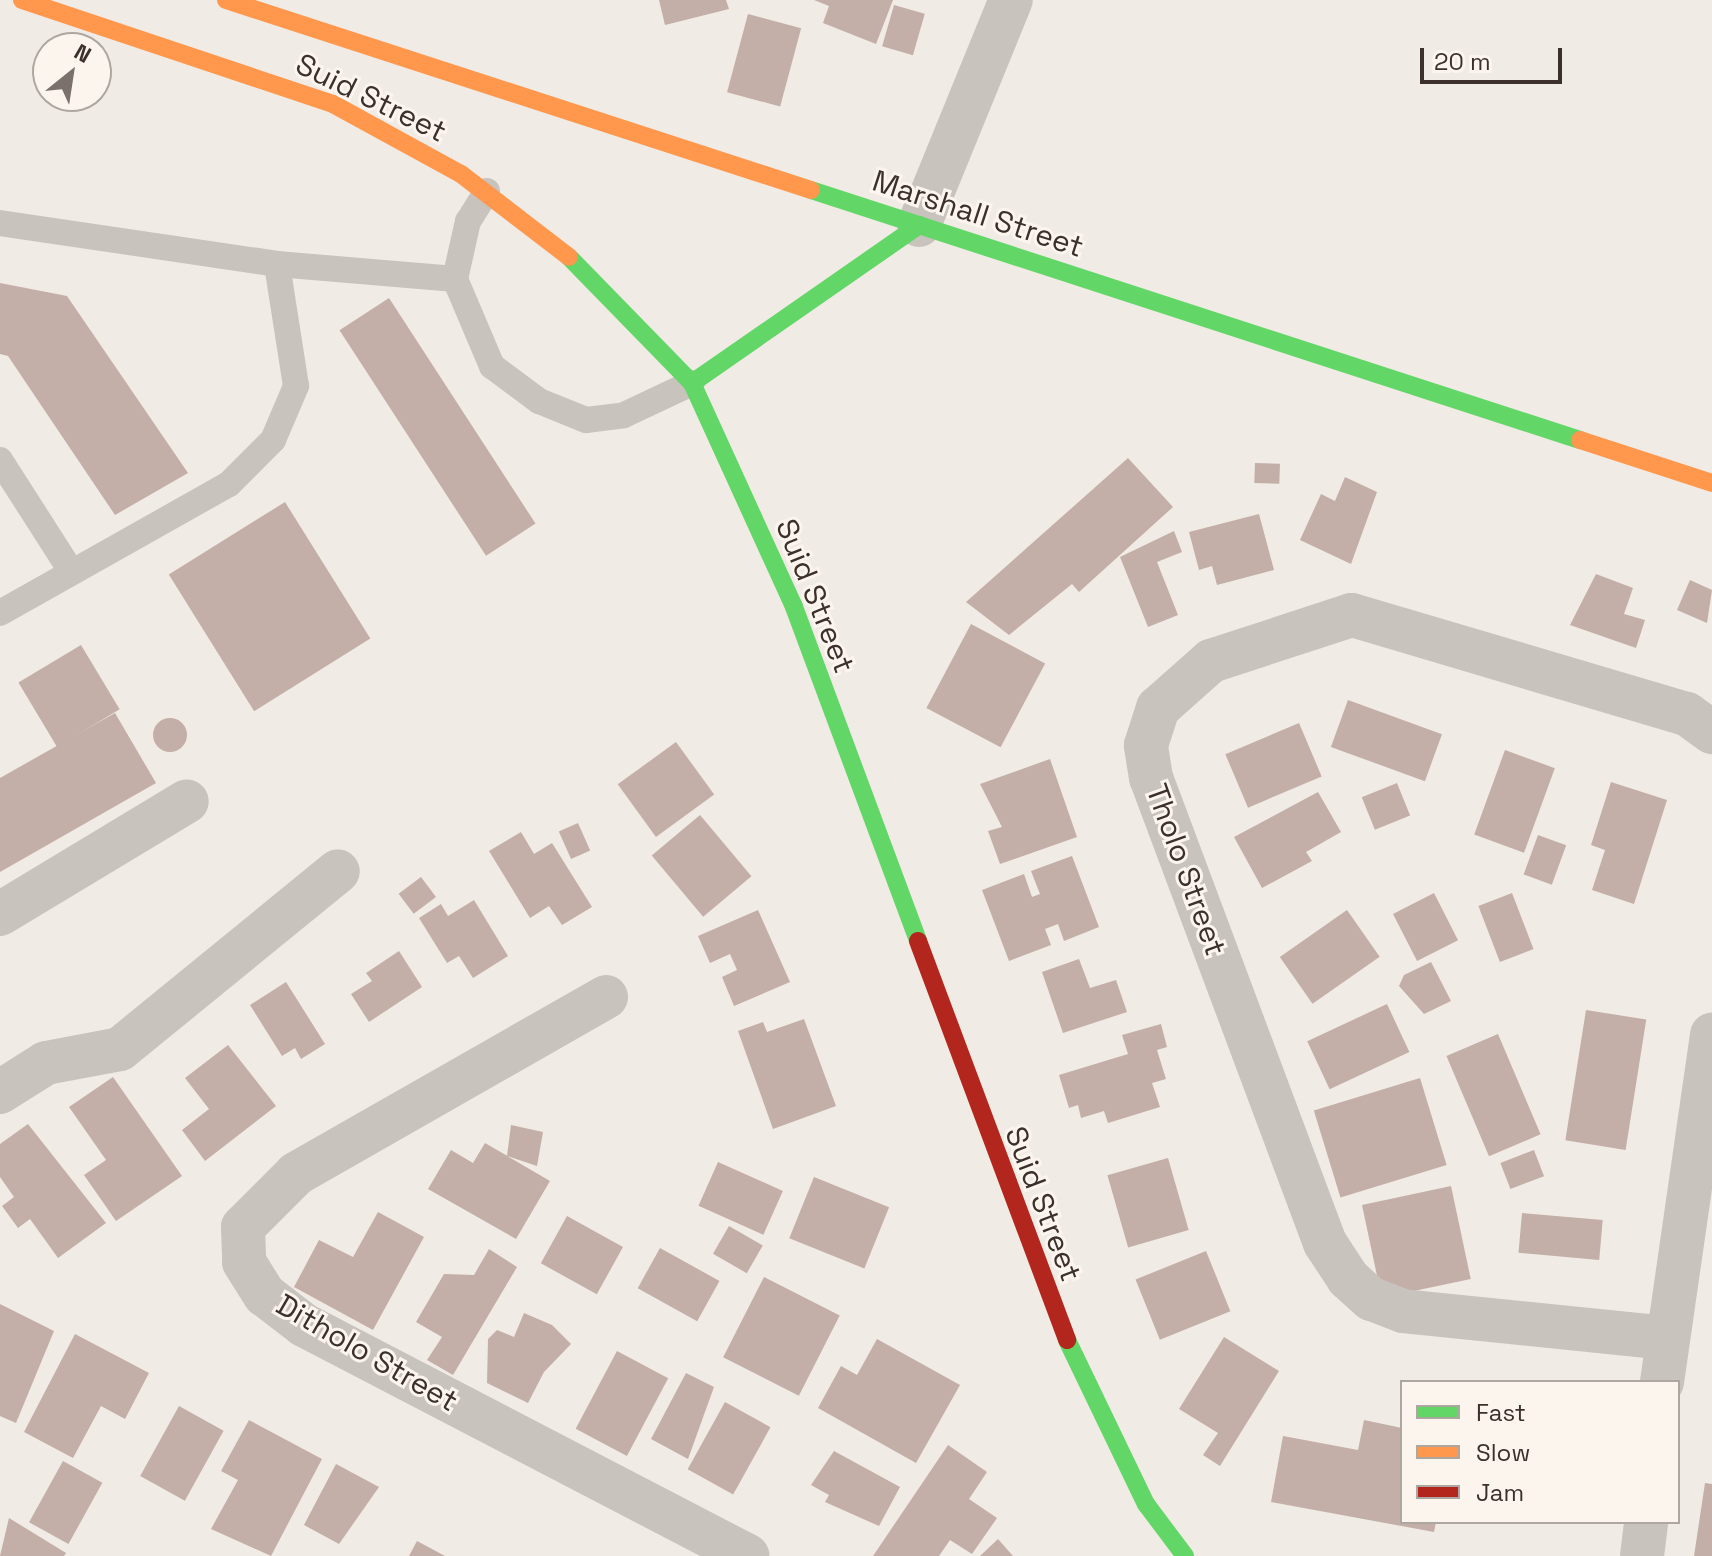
<!DOCTYPE html>
<style>
body{margin:0}
#map{position:relative;width:1712px;height:1556px;overflow:hidden;background:#f0ebe5;font-family:"Space Grotesk",sans-serif}
div>[style]{position:absolute}
[style*='--x']{left:calc(var(--x)*1px);top:calc(var(--y)*1px);width:calc(var(--w)*1px);rotate:calc(var(--a)*1deg)}
.building>*{inset:0;background:#c3afa7;transform-origin:0 0}
.round{border-radius:50%}
.lane>*{height:26px;margin:-13px;padding:0 13px;transform-origin:13px;border-radius:13px;background:#c9c3be}
.street>*{height:44px;margin:-22px;padding:0 22px;transform-origin:22px;border-radius:22px;background:#c9c3be}
.fast>*{height:18px;margin:-9px;padding:0 9px;transform-origin:9px;border-radius:9px;background:#63d668}
.slow>*{height:18px;margin:-9px;padding:0 9px;transform-origin:9px;border-radius:9px;background:#ff974d}
.jam>*{height:18px;margin:-9px;padding:0 9px;transform-origin:9px;border-radius:9px;background:#b3261e}
span{translate:-50% -50%;white-space:nowrap;text-align:center;line-height:1.15;-webkit-text-stroke:6px #fbf5ee;paint-order:stroke}
.street-label{font-size:30px;color:#3b302b}
.legend{position:absolute;left:1400px;top:1380px;width:280px;height:144px;box-sizing:border-box;background:#fbf5ee;border:2px solid #aea6a0;margin:0;padding:10px 14px;list-style:none;font-size:24px;color:#3b302b}
.legend li{display:flex;align-items:center;gap:16px;height:40px}
.legend b{width:40px;border:2px solid #aea6a0}
.north{position:absolute;left:32px;top:32px;width:80px;height:80px;box-sizing:border-box;background:#fbf5ee;border:2px solid #aea6a0;border-radius:50%;rotate:30deg;font-size:22px;font-weight:700;line-height:32px;text-align:center;color:#3b302b}
.north::after{content:'';display:block;margin:auto;width:28px;height:36px;background:#7a716c;clip-path:polygon(50% 0,100% 100%,50% 72%,0 100%)}
.scale{position:absolute;left:1420px;top:48px;width:142px;height:36px;box-sizing:border-box;border:4px solid #3b302b;border-top:0;padding-left:10px;font-size:24px;line-height:28px;white-space:nowrap;color:#3b302b;-webkit-text-stroke:6px #fbf5ee;paint-order:stroke}
</style>
<div id="map">
<div class="building">
<div style="clip-path:polygon(659px 0,726px 0,729px 9px,665px 25px)"></div>
<div style="clip-path:polygon(814px 0,893px 0,876px 44px,823px 23px,829px 6px)"></div>
<div style="left:894px;top:5px;width:32px;height:43px;rotate:16deg"></div>
<div style="left:748px;top:14px;width:55px;height:81px;rotate:15deg"></div>
<div style="clip-path:polygon(0 283px,67px 296px,188px 473px,115px 515px,8px 356px,0 354px)"></div>
<div style="left:389px;top:298px;width:269px;height:59px;rotate:57deg"></div>
<div style="clip-path:polygon(1128px 458px,1173px 507px,1079px 592px,1072px 584px,1009px 635px,966px 602px)"></div>
<div style="left:1255px;top:463px;width:25px;height:20px;rotate:2deg"></div>
<div style="clip-path:polygon(1345px 477px,1377px 492px,1351px 564px,1300px 540px,1321px 494px,1335px 501px)"></div>
<div style="left:285px;top:502px;width:161px;height:137px;rotate:58deg"></div>
<div style="clip-path:polygon(1259px 514px,1274px 570px,1217px 585px,1212px 566px,1199px 570px,1189px 532px)"></div>
<div style="clip-path:polygon(1174px 531px,1182px 552px,1157px 562px,1178px 615px,1148px 627px,1120px 557px)"></div>
<div style="clip-path:polygon(1596px 574px,1633px 588px,1624px 614px,1645px 620px,1636px 648px,1570px 625px)"></div>
<div style="clip-path:polygon(1690px 580px,1712px 590px,1707px 623px,1677px 610px)"></div>
<div style="left:971px;top:624px;width:84px;height:95px;rotate:28deg"></div>
<div style="left:81px;top:645px;width:75px;height:73px;rotate:59deg"></div>
<div style="left:1348px;top:700px;width:100px;height:50px;rotate:20deg"></div>
<div style="clip-path:polygon(115px 713px,156px 783px,0 872px,0 778px)"></div>
<div class="round" style="left:153px;top:718px;width:34px;height:34px"></div>
<div style="left:1299px;top:723px;width:58px;height:80px;rotate:67deg"></div>
<div style="left:676px;top:742px;width:65px;height:72px;rotate:54deg"></div>
<div style="left:1505px;top:750px;width:53px;height:90px;rotate:20deg"></div>
<div style="clip-path:polygon(1050px 759px,1077px 837px,1000px 864px,988px 831px,1002px 827px,980px 784px)"></div>
<div style="clip-path:polygon(1611px 782px,1667px 800px,1634px 904px,1592px 890px,1605px 850px,1591px 845px)"></div>
<div style="left:1397px;top:783px;width:35px;height:38px;rotate:68deg"></div>
<div style="clip-path:polygon(1318px 792px,1341px 832px,1306px 852px,1312px 861px,1262px 888px,1234px 837px)"></div>
<div style="left:700px;top:815px;width:80px;height:63px;rotate:50deg"></div>
<div style="left:578px;top:823px;width:30px;height:21px;rotate:66deg"></div>
<div style="clip-path:polygon(521px 832px,534px 854px,552px 843px,592px 907px,562px 925px,549px 906px,530px 918px,489px 851px)"></div>
<div style="left:1538px;top:835px;width:30px;height:42px;rotate:20deg"></div>
<div style="clip-path:polygon(1072px 856px,1099px 927px,1064px 941px,1058px 924px,1045px 929px,1051px 945px,1009px 961px,982px 890px,1024px 874px,1032px 897px,1040px 894px,1031px 871px)"></div>
<div style="left:421px;top:877px;width:25px;height:28px;rotate:53deg"></div>
<div style="left:1434px;top:893px;width:53px;height:46px;rotate:63deg"></div>
<div style="left:1512px;top:893px;width:60px;height:36px;rotate:69deg"></div>
<div style="clip-path:polygon(474px 900px,508px 956px,473px 978px,459px 956px,447px 963px,419px 918px,441px 904px,448px 916px)"></div>
<div style="clip-path:polygon(758px 910px,790px 982px,734px 1006px,722px 977px,737px 970px,730px 954px,710px 963px,698px 936px)"></div>
<div style="left:1347px;top:910px;width:57px;height:82px;rotate:55deg"></div>
<div style="clip-path:polygon(399px 951px,422px 987px,369px 1022px,351px 994px,372px 981px,366px 973px)"></div>
<div style="clip-path:polygon(1079px 959px,1090px 988px,1116px 980px,1127px 1012px,1063px 1033px,1042px 972px)"></div>
<div style="clip-path:polygon(1431px 962px,1451px 1001px,1424px 1014px,1399px 986px,1404px 975px)"></div>
<div style="clip-path:polygon(286px 982px,325px 1044px,301px 1059px,295px 1048px,282px 1056px,250px 1005px)"></div>
<div style="left:1387px;top:1004px;width:53px;height:88px;rotate:65deg"></div>
<div style="left:1586px;top:1010px;width:61px;height:132px;rotate:9deg"></div>
<div style="clip-path:polygon(804px 1019px,836px 1106px,773px 1129px,738px 1031px,763px 1022px,767px 1032px)"></div>
<div style="clip-path:polygon(1161px 1024px,1167px 1047px,1157px 1050px,1166px 1079px,1152px 1083px,1160px 1107px,1108px 1123px,1104px 1111px,1081px 1118px,1078px 1105px,1069px 1108px,1059px 1075px,1128px 1054px,1122px 1035px)"></div>
<div style="left:1498px;top:1034px;width:109px;height:56px;rotate:67deg"></div>
<div style="clip-path:polygon(228px 1045px,276px 1106px,205px 1161px,182px 1130px,209px 1109px,185px 1078px)"></div>
<div style="clip-path:polygon(113px 1077px,182px 1176px,116px 1221px,84px 1175px,106px 1160px,69px 1107px)"></div>
<div style="left:1420px;top:1078px;width:91px;height:111px;rotate:73deg"></div>
<div style="clip-path:polygon(28px 1124px,106px 1223px,58px 1258px,30px 1219px,18px 1228px,2px 1206px,14px 1197px,0 1177px,0 1144px)"></div>
<div style="clip-path:polygon(511px 1125px,543px 1132px,537px 1166px,507px 1156px)"></div>
<div style="clip-path:polygon(485px 1143px,550px 1181px,516px 1239px,428px 1189px,451px 1150px,473px 1163px)"></div>
<div style="left:1534px;top:1150px;width:28px;height:36px;rotate:69deg"></div>
<div style="left:1168px;top:1158px;width:75px;height:63px;rotate:74deg"></div>
<div style="left:718px;top:1162px;width:71px;height:48px;rotate:24deg"></div>
<div style="left:814px;top:1177px;width:81px;height:66px;rotate:22deg"></div>
<div style="left:1451px;top:1186px;width:95px;height:91px;rotate:78deg"></div>
<div style="clip-path:polygon(378px 1212px,424px 1237px,373px 1330px,294px 1287px,319px 1240px,353px 1257px)"></div>
<div style="left:1522px;top:1213px;width:81px;height:40px;rotate:5deg"></div>
<div style="left:567px;top:1216px;width:64px;height:54px;rotate:29deg"></div>
<div style="left:729px;top:1226px;width:39px;height:32px;rotate:30deg"></div>
<div style="left:660px;top:1248px;width:68px;height:46px;rotate:29deg"></div>
<div style="clip-path:polygon(489px 1249px,517px 1267px,453px 1375px,427px 1360px,442px 1337px,416px 1322px,444px 1274px,474px 1275px)"></div>
<div style="left:1206px;top:1251px;width:65px;height:76px;rotate:68deg"></div>
<div style="left:764px;top:1277px;width:85px;height:90px;rotate:27deg"></div>
<div style="clip-path:polygon(0 1304px,54px 1331px,16px 1423px,0 1416px)"></div>
<div style="clip-path:polygon(524px 1313px,552px 1325px,571px 1344px,544px 1372px,528px 1403px,487px 1383px,488px 1339px,497px 1330px,514px 1337px)"></div>
<div style="clip-path:polygon(75px 1334px,149px 1373px,125px 1419px,101px 1406px,73px 1458px,24px 1432px)"></div>
<div style="clip-path:polygon(1224px 1337px,1279px 1371px,1220px 1466px,1203px 1455px,1218px 1433px,1179px 1409px)"></div>
<div style="clip-path:polygon(877px 1339px,960px 1385px,916px 1463px,818px 1408px,841px 1366px,857px 1375px)"></div>
<div style="left:617px;top:1351px;width:58px;height:88px;rotate:28deg"></div>
<div style="clip-path:polygon(686px 1373px,714px 1387px,688px 1459px,651px 1439px)"></div>
<div style="left:725px;top:1402px;width:52px;height:77px;rotate:29deg"></div>
<div style="left:179px;top:1406px;width:51px;height:80px;rotate:29deg"></div>
<div style="clip-path:polygon(249px 1420px,322px 1459px,271px 1556px,211px 1529px,238px 1480px,221px 1471px)"></div>
<div style="clip-path:polygon(1364px 1420px,1402px 1428px,1402px 1522px,1436px 1522px,1434px 1532px,1271px 1502px,1283px 1436px,1358px 1450px)"></div>
<div style="clip-path:polygon(948px 1445px,987px 1472px,969px 1499px,997px 1518px,972px 1554px,950px 1540px,939px 1556px,873px 1556px)"></div>
<div style="clip-path:polygon(834px 1451px,900px 1487px,879px 1526px,825px 1502px,829px 1495px,811px 1485px)"></div>
<div style="left:63px;top:1461px;width:45px;height:70px;rotate:29deg"></div>
<div style="clip-path:polygon(336px 1464px,379px 1487px,339px 1544px,304px 1525px)"></div>
<div style="clip-path:polygon(1705px 1483px,1712px 1484px,1712px 1556px,1694px 1556px)"></div>
<div style="clip-path:polygon(9px 1518px,66px 1553px,64px 1556px,0 1556px)"></div>
<div style="clip-path:polygon(998px 1539px,1013px 1556px,980px 1556px)"></div>
<div style="clip-path:polygon(417px 1541px,445px 1556px,409px 1556px)"></div>
</div>
<div class="lane">
<div style="--x:487;--y:191;--w:36;--a:122"></div>
<div style="--x:468;--y:221;--w:59;--a:102.6"></div>
<div style="--x:455;--y:279;--w:95;--a:67"></div>
<div style="--x:492;--y:366;--w:59;--a:36.7"></div>
<div style="--x:539;--y:401;--w:51;--a:22"></div>
<div style="--x:586;--y:420;--w:38;--a:-7"></div>
<div style="--x:624;--y:415;--w:75;--a:-25.2"></div>
<div style="--x:0;--y:223;--w:280;--a:8.4"></div>
<div style="--x:277;--y:264;--w:179;--a:4.8"></div>
<div style="--x:0;--y:460;--w:132;--a:57.4"></div>
<div style="--x:0;--y:613;--w:263;--a:-29.4"></div>
<div style="--x:229;--y:484;--w:62;--a:-45"></div>
<div style="--x:273;--y:440;--w:59;--a:-66.9"></div>
<div style="--x:296;--y:386;--w:123;--a:-98.9"></div>
</div>
<div class="street">
<div style="--x:919;--y:225;--w:243;--a:-67.8"></div>
<div style="--x:0;--y:914;--w:218;--a:-31.1"></div>
<div style="--x:606;--y:997;--w:357;--a:150.3"></div>
<div style="--x:296;--y:1174;--w:75;--a:135"></div>
<div style="--x:243;--y:1227;--w:35;--a:88"></div>
<div style="--x:244;--y:1262;--w:39;--a:58"></div>
<div style="--x:265;--y:1295;--w:49;--a:37.6"></div>
<div style="--x:304;--y:1325;--w:500;--a:27.5"></div>
<div style="--x:0;--y:1092;--w:54;--a:-32.2"></div>
<div style="--x:46;--y:1063;--w:75;--a:-10.7"></div>
<div style="--x:120;--y:1049;--w:281;--a:-39.2"></div>
<div style="--x:1667;--y:1338;--w:265;--a:-174.2"></div>
<div style="--x:1403;--y:1311;--w:34;--a:-159"></div>
<div style="--x:1371;--y:1299;--w:31;--a:-138"></div>
<div style="--x:1348;--y:1278;--w:42;--a:-123.3"></div>
<div style="--x:1325;--y:1243;--w:496;--a:-110.5"></div>
<div style="--x:1151;--y:778;--w:33;--a:-99"></div>
<div style="--x:1146;--y:745;--w:39;--a:-72"></div>
<div style="--x:1158;--y:708;--w:71;--a:-41.6"></div>
<div style="--x:1211;--y:661;--w:148;--a:-18.1"></div>
<div style="--x:1352;--y:615;--w:349;--a:16.5"></div>
<div style="--x:1687;--y:714;--w:31;--a:36"></div>
<div style="--x:1662;--y:1382;--w:351;--a:-81.8"></div>
<div style="--x:1642;--y:1556;--w:34;--a:-83"></div>
</div>
<div class="fast">
<div style="--x:811;--y:190;--w:809;--a:18.01"></div>
<div style="--x:569;--y:257;--w:176;--a:45.7"></div>
<div style="--x:692;--y:383;--w:246;--a:65.5"></div>
<div style="--x:794;--y:607;--w:356;--a:69.6"></div>
<div style="--x:692;--y:383;--w:277;--a:-34.8"></div>
<div style="--x:1067;--y:1340;--w:182;--a:64.3"></div>
<div style="--x:1146;--y:1504;--w:65;--a:53.1"></div>
</div>
<div class="slow">
<div style="--x:22;--y:0;--w:328;--a:18.5"></div>
<div style="--x:333;--y:104;--w:146;--a:28.7"></div>
<div style="--x:461;--y:174;--w:136;--a:37.5"></div>
<div style="--x:226;--y:0;--w:615;--a:17.99"></div>
<div style="--x:1580;--y:440;--w:139;--a:18"></div>
</div>
<div class="jam">
<div style="--x:918;--y:941;--w:426;--a:69.5"></div>
</div>
<div class="street-label">
<span style="left:371px;top:98px;rotate:26deg">Suid Street</span>
<span style="left:978px;top:214px;rotate:18deg">Marshall Street</span>
<span style="left:815px;top:596px;rotate:68deg">Suid Street</span>
<span style="left:1186px;top:870px;rotate:70deg">Tholo Street</span>
<span style="left:1043px;top:1204px;rotate:69deg">Suid Street</span>
<span style="left:367px;top:1353px;rotate:30deg">Ditholo Street</span>
</div>
<ul class="legend">
<li><b style="height:10px;background:#63d668"></b>Fast</li>
<li><b style="height:10px;background:#ff974d"></b>Slow</li>
<li><b style="height:10px;background:#b3261e"></b>Jam</li>
</ul>
<div class="north">N</div>
<div class="scale">20 m</div>
</div>
